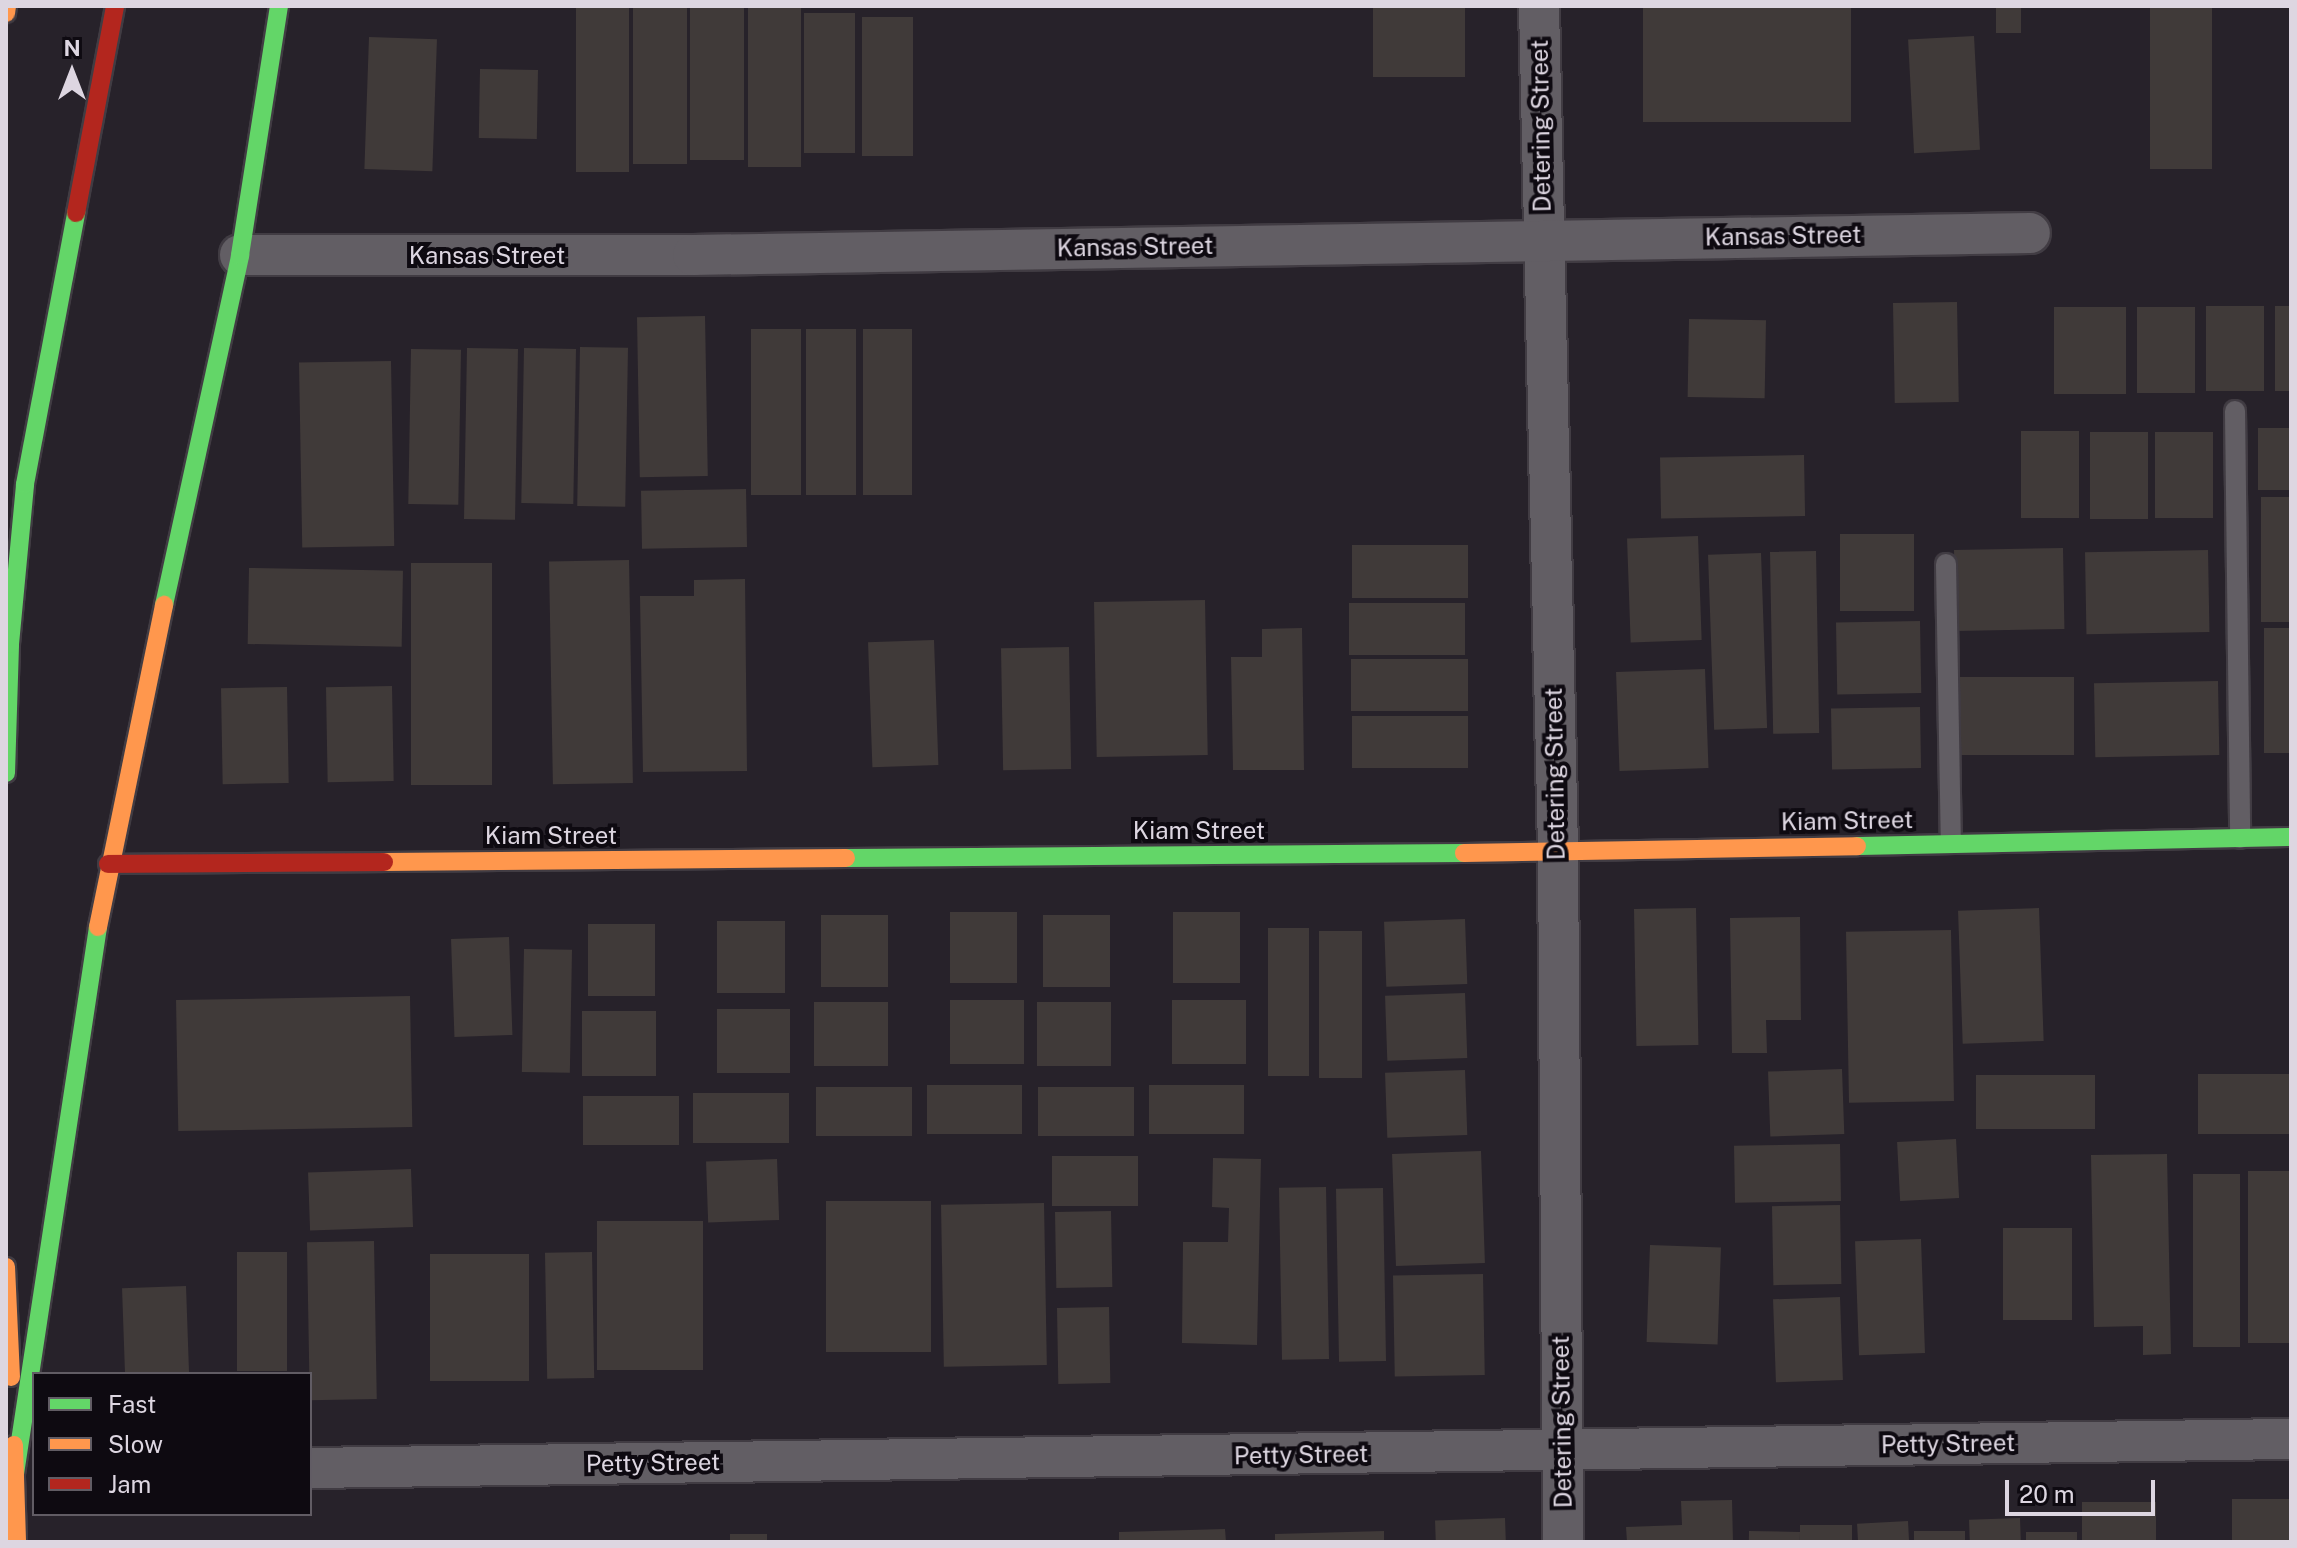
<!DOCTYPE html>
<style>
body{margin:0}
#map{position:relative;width:2297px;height:1548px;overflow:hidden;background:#27222a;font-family:"Public Sans",sans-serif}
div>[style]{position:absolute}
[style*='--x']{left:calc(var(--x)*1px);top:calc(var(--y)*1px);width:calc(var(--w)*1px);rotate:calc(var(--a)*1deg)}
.building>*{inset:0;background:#403a39;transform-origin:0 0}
.roads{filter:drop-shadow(2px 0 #413c43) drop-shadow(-2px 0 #413c43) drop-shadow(0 2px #413c43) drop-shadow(0 -2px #413c43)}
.lane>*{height:20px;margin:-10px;padding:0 10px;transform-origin:10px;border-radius:10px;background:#625e64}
.street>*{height:40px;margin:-20px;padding:0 20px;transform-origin:20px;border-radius:20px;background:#625e64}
.fast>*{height:18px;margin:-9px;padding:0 9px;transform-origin:9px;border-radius:9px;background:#63d668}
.slow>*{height:18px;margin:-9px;padding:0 9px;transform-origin:9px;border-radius:9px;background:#ff974d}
.jam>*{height:18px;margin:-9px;padding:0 9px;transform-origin:9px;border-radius:9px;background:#b3261e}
span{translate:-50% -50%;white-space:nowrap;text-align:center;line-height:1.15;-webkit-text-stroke:8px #0e0a11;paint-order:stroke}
.street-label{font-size:24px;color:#ddd6e1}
.frame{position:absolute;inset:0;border:8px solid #ddd6e1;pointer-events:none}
.legend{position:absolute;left:32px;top:1372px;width:280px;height:144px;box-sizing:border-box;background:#0e0a11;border:2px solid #615c64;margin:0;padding:10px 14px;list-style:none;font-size:24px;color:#ddd6e1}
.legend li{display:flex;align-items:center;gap:16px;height:40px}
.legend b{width:40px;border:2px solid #615c64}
.north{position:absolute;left:32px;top:32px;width:80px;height:80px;-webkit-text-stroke:6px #0e0a11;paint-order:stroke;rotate:0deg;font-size:22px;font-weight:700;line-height:32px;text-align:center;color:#ddd6e1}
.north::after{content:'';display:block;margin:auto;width:28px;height:36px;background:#ddd6e1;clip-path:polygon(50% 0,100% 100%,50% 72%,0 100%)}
.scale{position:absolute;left:2005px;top:1480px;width:150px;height:36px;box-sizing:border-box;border:4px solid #ddd6e1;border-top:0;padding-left:10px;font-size:24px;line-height:28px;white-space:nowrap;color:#ddd6e1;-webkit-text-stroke:6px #0e0a11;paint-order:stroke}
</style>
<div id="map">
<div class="building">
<div style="left:576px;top:6px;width:53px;height:166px"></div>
<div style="left:633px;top:6px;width:54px;height:158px"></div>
<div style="left:690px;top:6px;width:54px;height:154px"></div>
<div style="left:748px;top:6px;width:53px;height:161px"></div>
<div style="left:1373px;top:6px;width:92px;height:71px"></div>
<div style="left:1643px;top:6px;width:208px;height:116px"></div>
<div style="left:1996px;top:6px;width:25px;height:27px"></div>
<div style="left:2150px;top:6px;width:62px;height:163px"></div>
<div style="left:855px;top:13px;width:140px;height:51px;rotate:90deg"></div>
<div style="left:862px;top:17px;width:51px;height:139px"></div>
<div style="left:1974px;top:36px;width:114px;height:66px;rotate:87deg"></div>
<div style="left:369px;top:37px;width:68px;height:132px;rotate:2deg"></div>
<div style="left:480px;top:69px;width:58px;height:69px;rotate:1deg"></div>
<div style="left:1957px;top:302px;width:100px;height:64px;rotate:89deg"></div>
<div style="left:2206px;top:306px;width:58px;height:85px"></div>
<div style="left:2275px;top:306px;width:16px;height:85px"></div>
<div style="left:2054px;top:307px;width:72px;height:87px"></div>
<div style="left:2195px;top:307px;width:86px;height:58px;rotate:90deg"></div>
<div style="left:705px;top:316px;width:160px;height:68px;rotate:89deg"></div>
<div style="left:1689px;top:319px;width:77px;height:78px;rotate:1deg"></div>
<div style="left:751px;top:329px;width:50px;height:166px"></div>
<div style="left:806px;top:329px;width:50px;height:166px"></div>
<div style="left:863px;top:329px;width:49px;height:166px"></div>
<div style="left:580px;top:347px;width:48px;height:159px;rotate:1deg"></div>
<div style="left:467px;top:348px;width:51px;height:171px;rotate:1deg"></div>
<div style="left:524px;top:348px;width:52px;height:155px;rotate:1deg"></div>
<div style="left:411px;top:349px;width:50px;height:155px;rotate:1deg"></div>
<div style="left:391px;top:361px;width:185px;height:92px;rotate:89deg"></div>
<div style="left:2291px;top:428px;width:62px;height:33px;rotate:90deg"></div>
<div style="left:2021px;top:431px;width:58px;height:87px"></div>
<div style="left:2148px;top:432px;width:87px;height:58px;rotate:90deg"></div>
<div style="left:2155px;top:432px;width:58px;height:86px"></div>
<div style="left:1804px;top:455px;width:61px;height:144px;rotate:89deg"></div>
<div style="left:746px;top:489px;width:58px;height:105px;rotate:89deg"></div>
<div style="left:2261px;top:497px;width:30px;height:125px"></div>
<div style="left:1914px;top:534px;width:77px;height:74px;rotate:90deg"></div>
<div style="left:1698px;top:536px;width:104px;height:71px;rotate:88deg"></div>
<div style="left:1352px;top:545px;width:116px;height:53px"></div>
<div style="left:2063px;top:548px;width:81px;height:109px;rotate:89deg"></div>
<div style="left:2208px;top:550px;width:82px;height:123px;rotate:89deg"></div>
<div style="left:1816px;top:551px;width:182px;height:46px;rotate:89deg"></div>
<div style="left:1761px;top:553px;width:175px;height:53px;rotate:88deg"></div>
<div style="left:629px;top:560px;width:223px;height:80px;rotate:89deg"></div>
<div style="left:411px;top:563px;width:81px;height:222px"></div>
<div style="left:249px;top:568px;width:154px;height:76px;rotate:1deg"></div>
<div style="clip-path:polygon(745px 579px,747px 771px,643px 772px,640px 596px,694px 596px,694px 580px)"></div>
<div style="left:1205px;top:600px;width:155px;height:111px;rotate:89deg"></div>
<div style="left:1349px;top:603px;width:116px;height:52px"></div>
<div style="left:1920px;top:621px;width:72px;height:84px;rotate:89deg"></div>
<div style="clip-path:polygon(1302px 628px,1304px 770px,1233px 770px,1231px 657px,1262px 657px,1262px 629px)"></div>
<div style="left:2264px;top:628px;width:27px;height:125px"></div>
<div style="left:934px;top:640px;width:125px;height:66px;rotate:88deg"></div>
<div style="left:1069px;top:647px;width:122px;height:68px;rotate:89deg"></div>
<div style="left:1351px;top:659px;width:117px;height:52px"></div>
<div style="left:1705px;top:669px;width:99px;height:89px;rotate:88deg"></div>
<div style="left:2074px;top:677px;width:78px;height:118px;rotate:90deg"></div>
<div style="left:2218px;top:681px;width:74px;height:124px;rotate:89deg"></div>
<div style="left:392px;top:686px;width:95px;height:66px;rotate:89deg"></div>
<div style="left:287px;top:687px;width:96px;height:66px;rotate:89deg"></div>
<div style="left:1920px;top:707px;width:61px;height:89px;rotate:89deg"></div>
<div style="left:1352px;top:716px;width:116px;height:52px"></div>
<div style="left:1696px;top:908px;width:137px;height:62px;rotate:89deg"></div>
<div style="left:2039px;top:908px;width:133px;height:81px;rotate:88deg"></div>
<div style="left:950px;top:912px;width:67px;height:71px"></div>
<div style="left:1173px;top:912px;width:67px;height:71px"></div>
<div style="left:821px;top:915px;width:67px;height:72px"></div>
<div style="left:1043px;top:915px;width:67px;height:72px"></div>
<div style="clip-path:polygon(1800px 917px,1801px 1020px,1766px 1020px,1767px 1053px,1732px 1053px,1730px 918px)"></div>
<div style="left:1465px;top:919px;width:65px;height:81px;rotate:88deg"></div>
<div style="left:717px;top:921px;width:68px;height:72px"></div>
<div style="left:588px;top:924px;width:67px;height:72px"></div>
<div style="left:1268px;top:928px;width:41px;height:148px"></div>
<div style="left:1951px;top:930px;width:171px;height:105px;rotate:89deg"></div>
<div style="left:1319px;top:931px;width:43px;height:147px"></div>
<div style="left:509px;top:937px;width:98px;height:58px;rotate:88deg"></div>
<div style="left:524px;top:949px;width:48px;height:123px;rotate:1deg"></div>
<div style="left:1465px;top:993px;width:65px;height:80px;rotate:88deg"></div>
<div style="left:410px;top:996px;width:131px;height:234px;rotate:89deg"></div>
<div style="left:950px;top:1000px;width:74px;height:64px"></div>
<div style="left:1172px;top:1000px;width:74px;height:64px"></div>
<div style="left:814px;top:1002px;width:74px;height:64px"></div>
<div style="left:1037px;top:1002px;width:74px;height:64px"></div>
<div style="left:717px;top:1009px;width:73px;height:64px"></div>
<div style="left:582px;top:1011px;width:74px;height:65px"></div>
<div style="left:1842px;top:1069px;width:65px;height:74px;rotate:88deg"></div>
<div style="left:1465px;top:1070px;width:65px;height:80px;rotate:88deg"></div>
<div style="left:2291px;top:1074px;width:60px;height:93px;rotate:90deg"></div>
<div style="left:1976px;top:1075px;width:119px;height:54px"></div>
<div style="left:927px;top:1085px;width:95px;height:49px"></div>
<div style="left:1149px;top:1085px;width:95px;height:49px"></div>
<div style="left:816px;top:1087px;width:96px;height:49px"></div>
<div style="left:1038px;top:1087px;width:96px;height:49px"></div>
<div style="left:693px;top:1093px;width:96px;height:50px"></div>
<div style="left:583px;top:1096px;width:96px;height:49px"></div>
<div style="left:1956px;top:1139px;width:59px;height:59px;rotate:87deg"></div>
<div style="left:1840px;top:1144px;width:57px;height:106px;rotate:89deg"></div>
<div style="left:1481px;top:1151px;width:112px;height:89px;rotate:88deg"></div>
<div style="clip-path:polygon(2167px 1154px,2171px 1354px,2143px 1355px,2143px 1326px,2094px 1327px,2091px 1155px)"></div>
<div style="left:1138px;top:1156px;width:50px;height:86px;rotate:90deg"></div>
<div style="clip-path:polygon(1213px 1158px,1261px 1159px,1257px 1345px,1182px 1343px,1183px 1242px,1228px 1242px,1229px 1208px,1212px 1207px)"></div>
<div style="left:777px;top:1159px;width:61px;height:71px;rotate:88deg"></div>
<div style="left:411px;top:1169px;width:58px;height:103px;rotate:88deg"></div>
<div style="left:2291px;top:1171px;width:172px;height:43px;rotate:90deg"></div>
<div style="left:2193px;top:1174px;width:47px;height:173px"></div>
<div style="left:1326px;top:1187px;width:172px;height:47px;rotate:89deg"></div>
<div style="left:1383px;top:1188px;width:173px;height:47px;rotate:89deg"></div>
<div style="left:931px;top:1201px;width:151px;height:105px;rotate:90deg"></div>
<div style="left:1044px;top:1203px;width:162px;height:103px;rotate:89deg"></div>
<div style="left:1840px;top:1205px;width:79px;height:68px;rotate:89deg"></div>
<div style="left:1111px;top:1211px;width:76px;height:56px;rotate:89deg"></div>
<div style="left:703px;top:1221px;width:149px;height:106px;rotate:90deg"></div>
<div style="left:2003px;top:1228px;width:69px;height:92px"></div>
<div style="left:1921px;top:1239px;width:114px;height:66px;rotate:88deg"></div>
<div style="left:374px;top:1241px;width:158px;height:67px;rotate:89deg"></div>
<div style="left:1650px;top:1245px;width:71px;height:97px;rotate:2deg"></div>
<div style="left:237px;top:1252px;width:50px;height:119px"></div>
<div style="left:592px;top:1252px;width:126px;height:47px;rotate:89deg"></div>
<div style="left:529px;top:1254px;width:127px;height:99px;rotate:90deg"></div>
<div style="left:1483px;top:1274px;width:101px;height:90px;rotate:89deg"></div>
<div style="left:186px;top:1286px;width:87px;height:64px;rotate:88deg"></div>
<div style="left:1840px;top:1297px;width:83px;height:67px;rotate:88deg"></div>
<div style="left:1109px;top:1307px;width:76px;height:52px;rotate:89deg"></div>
<div style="left:2232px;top:1499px;width:59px;height:43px"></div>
<div style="clip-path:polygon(1732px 1500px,1733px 1542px,1627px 1542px,1626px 1527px,1682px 1525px,1681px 1501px)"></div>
<div style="left:2082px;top:1502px;width:74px;height:40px"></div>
<div style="left:1505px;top:1518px;width:24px;height:70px;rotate:88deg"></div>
<div style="left:2020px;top:1518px;width:24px;height:51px;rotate:88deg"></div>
<div style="left:1908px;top:1521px;width:21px;height:51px;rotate:87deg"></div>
<div style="left:1852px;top:1525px;width:17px;height:52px;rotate:90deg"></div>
<div style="clip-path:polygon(1225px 1529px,1226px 1542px,1119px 1542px,1119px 1532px)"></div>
<div style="clip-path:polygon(1384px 1531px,1384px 1542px,1275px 1542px,1275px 1534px)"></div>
<div style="left:1749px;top:1531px;width:51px;height:11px;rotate:1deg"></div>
<div style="left:1965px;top:1531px;width:11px;height:51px;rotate:90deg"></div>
<div style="left:2077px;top:1532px;width:10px;height:51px;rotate:90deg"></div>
<div style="left:730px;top:1534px;width:37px;height:8px"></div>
</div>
<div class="roads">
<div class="lane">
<div style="--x:2235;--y:411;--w:427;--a:89.3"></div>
<div style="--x:1946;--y:564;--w:278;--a:89"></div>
</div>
<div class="street">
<div style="--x:1539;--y:6;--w:846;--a:88.71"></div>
<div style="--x:1558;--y:852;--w:690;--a:89.58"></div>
<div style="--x:240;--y:255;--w:453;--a:0"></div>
<div style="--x:693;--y:255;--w:1337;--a:-0.94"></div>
<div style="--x:310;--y:1468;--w:1981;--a:-0.84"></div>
</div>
<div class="fast">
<div style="--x:164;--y:605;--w:358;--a:-77.7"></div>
<div style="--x:240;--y:255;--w:252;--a:-81.1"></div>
<div style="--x:6;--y:773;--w:129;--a:-88.2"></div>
<div style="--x:10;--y:644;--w:161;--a:-84.6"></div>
<div style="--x:25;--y:484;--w:276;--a:-79.3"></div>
<div style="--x:1857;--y:846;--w:434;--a:-1.2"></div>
<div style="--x:846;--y:858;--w:618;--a:-0.46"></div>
<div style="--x:15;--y:1474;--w:553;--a:-81.37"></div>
</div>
<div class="slow">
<div style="--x:6;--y:13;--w:7;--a:-82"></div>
<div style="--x:1464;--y:853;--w:393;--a:-1"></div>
<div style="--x:384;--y:862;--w:462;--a:-0.5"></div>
<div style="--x:98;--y:927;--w:329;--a:-78.4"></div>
<div style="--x:6;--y:1267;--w:110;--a:87.4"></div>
<div style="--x:14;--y:1445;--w:97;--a:88.2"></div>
</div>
<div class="jam">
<div style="--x:76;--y:213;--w:211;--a:-79.3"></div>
<div style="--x:108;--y:864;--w:276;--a:-0.4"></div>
</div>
</div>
<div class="street-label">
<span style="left:1541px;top:126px;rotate:-91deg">Detering Street</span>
<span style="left:1783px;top:236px;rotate:-1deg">Kansas Street</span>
<span style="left:1135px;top:247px;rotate:-1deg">Kansas Street</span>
<span style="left:487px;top:256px">Kansas Street</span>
<span style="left:1555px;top:774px;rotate:-91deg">Detering Street</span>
<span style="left:1847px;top:821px;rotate:-1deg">Kiam Street</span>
<span style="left:1199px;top:831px">Kiam Street</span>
<span style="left:551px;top:836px">Kiam Street</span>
<span style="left:1562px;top:1422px;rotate:-91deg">Detering Street</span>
<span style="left:1948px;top:1444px;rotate:-1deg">Petty Street</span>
<span style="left:1301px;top:1455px;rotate:-1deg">Petty Street</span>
<span style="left:653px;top:1463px;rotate:-1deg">Petty Street</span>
</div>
<div class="frame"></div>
<ul class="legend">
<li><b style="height:10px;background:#63d668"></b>Fast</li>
<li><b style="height:10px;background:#ff974d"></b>Slow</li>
<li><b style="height:10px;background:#b3261e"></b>Jam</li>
</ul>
<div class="north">N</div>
<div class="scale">20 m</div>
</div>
